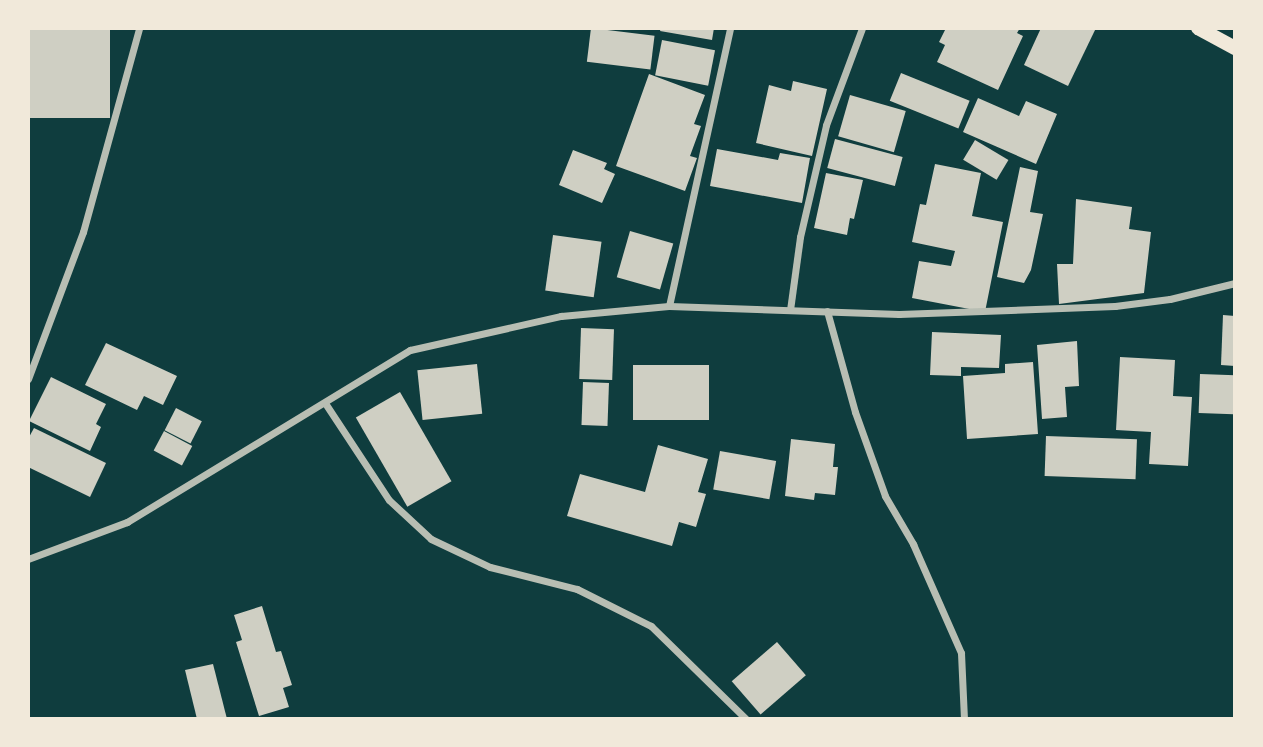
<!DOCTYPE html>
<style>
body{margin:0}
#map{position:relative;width:1263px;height:747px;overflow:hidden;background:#0f3d3e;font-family:"DejaVu Sans",sans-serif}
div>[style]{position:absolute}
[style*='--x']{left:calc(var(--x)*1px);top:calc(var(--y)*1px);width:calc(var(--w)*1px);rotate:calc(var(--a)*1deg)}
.building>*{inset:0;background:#cfcfc3;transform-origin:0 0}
.minor>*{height:7px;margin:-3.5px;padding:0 3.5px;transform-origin:3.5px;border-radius:3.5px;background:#b8beb3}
.secondary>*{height:14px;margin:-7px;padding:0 7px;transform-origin:7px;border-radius:7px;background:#f1e9da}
span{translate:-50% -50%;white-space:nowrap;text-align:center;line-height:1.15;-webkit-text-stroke:5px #f1e9da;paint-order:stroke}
.frame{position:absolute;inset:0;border:30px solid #f1e9da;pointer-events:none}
</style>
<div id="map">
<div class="building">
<div style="left:28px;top:28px;width:82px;height:90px"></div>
<div style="left:591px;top:28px;width:64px;height:34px;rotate:7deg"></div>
<div style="clip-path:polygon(661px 28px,714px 28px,712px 40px,660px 31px)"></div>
<div style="clip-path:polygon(946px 28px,1020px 28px,1017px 33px,1023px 36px,998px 90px,937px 62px,945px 45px,939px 42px)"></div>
<div style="clip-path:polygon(1041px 28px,1096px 28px,1068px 86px,1024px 65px)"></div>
<div style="left:662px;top:40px;width:54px;height:36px;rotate:11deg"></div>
<div style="left:901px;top:73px;width:74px;height:30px;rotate:22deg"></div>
<div style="clip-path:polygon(649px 74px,705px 95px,694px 124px,701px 126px,690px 156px,697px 158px,685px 191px,616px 166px)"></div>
<div style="clip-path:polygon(793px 81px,827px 89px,812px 156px,756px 143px,769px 85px,791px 91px)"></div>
<div style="left:850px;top:95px;width:58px;height:43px;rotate:16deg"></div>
<div style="clip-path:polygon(978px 98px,1019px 116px,1026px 101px,1057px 114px,1036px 164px,963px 132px)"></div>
<div style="left:835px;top:139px;width:70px;height:30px;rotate:15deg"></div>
<div style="left:975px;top:140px;width:39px;height:23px;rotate:31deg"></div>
<div style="clip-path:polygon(717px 149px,778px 160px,780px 153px,810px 158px,802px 203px,710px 186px)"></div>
<div style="clip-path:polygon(573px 150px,607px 163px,604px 169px,615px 174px,602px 203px,559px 185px)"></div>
<div style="clip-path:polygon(935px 164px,981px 173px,972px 216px,1003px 222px,985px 312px,912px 298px,919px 261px,951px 266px,955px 251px,912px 242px,920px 204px,926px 205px)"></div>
<div style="clip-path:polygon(1020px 167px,1038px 171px,1030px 212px,1043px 214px,1031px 270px,1024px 283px,997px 277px)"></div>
<div style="clip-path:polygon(826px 173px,863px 180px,854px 219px,850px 218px,847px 235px,814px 228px)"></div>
<div style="clip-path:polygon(1076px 199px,1132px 207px,1129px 229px,1151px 232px,1144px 293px,1059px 304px,1057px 264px,1073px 264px)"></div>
<div style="left:630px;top:231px;width:45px;height:48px;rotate:16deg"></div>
<div style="left:553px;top:235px;width:49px;height:56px;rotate:8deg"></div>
<div style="clip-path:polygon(1223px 315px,1235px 316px,1235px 366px,1221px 365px)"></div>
<div style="left:581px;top:328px;width:33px;height:51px;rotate:2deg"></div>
<div style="clip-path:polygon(932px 332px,1001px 335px,999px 368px,961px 367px,961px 376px,930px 375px)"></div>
<div style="clip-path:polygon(1077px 341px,1079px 386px,1065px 387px,1067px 417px,1042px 419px,1037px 345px)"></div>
<div style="clip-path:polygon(106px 343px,177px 376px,163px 405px,144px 396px,137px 410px,85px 385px)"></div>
<div style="clip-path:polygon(1120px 357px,1175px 360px,1173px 396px,1192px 397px,1188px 466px,1149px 464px,1151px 432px,1116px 430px)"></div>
<div style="clip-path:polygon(1033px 362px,1038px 434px,967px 439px,963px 376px,1005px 373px,1005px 364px)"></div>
<div style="left:477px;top:364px;width:50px;height:60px;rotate:84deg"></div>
<div style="left:709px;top:365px;width:55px;height:76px;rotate:90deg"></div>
<div style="left:1200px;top:374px;width:35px;height:39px;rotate:2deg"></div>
<div style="clip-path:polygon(51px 377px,106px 404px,96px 424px,101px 427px,90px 451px,29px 421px)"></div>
<div style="left:583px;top:382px;width:26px;height:43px;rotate:2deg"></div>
<div style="left:400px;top:392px;width:103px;height:51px;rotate:60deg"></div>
<div style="left:176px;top:408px;width:29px;height:25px;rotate:27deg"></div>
<div style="clip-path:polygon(34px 428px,106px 463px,90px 497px,28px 467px,28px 439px)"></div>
<div style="left:164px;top:431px;width:32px;height:22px;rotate:28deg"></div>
<div style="left:1046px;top:436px;width:91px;height:40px;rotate:2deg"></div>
<div style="clip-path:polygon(791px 439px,835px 444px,833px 467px,838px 467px,835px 495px,815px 493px,814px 500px,785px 496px)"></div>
<div style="clip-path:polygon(658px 445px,708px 459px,698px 492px,706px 494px,696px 527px,679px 522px,672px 546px,567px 516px,580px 474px,645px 492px)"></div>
<div style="left:720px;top:451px;width:57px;height:39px;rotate:10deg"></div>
<div style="clip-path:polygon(262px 606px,276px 652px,281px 651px,292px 685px,283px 688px,289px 707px,259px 716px,236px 642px,242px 640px,234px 615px)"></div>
<div style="left:777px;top:642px;width:44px;height:60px;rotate:49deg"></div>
<div style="clip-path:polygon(213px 664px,227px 719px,197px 719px,185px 670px)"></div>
</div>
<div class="minor">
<div style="--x:669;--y:306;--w:285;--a:-77.6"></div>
<div style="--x:790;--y:310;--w:74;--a:-82.2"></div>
<div style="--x:800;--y:237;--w:115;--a:-76.9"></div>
<div style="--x:826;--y:125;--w:103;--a:-69.6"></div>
<div style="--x:827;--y:311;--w:105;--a:74.5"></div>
<div style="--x:855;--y:412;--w:89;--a:70.3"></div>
<div style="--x:885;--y:496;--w:56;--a:59.7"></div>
<div style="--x:913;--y:544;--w:119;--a:66.2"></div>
<div style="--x:961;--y:653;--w:66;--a:87.4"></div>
<div style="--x:28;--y:379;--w:157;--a:-69.5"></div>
<div style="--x:83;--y:232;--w:212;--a:-74.6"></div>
<div style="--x:325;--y:403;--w:116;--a:56.6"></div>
<div style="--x:389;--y:500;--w:57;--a:42.9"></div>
<div style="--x:431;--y:539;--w:65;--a:25.4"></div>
<div style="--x:490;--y:567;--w:90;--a:14.2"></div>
<div style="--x:577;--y:589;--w:83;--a:26.6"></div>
<div style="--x:651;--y:626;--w:133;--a:44.4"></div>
<div style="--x:28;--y:559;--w:106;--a:-20.5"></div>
<div style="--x:127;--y:522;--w:331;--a:-31.3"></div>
<div style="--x:410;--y:350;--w:155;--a:-12.7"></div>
<div style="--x:561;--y:316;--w:108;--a:-5.3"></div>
<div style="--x:669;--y:306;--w:230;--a:2"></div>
<div style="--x:899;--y:314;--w:216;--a:-2.1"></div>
<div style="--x:1115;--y:306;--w:55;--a:-7.3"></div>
<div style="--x:1170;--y:299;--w:67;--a:-13.8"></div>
</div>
<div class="secondary">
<div style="--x:1198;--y:28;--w:42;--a:28.4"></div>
</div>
<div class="frame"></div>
</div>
